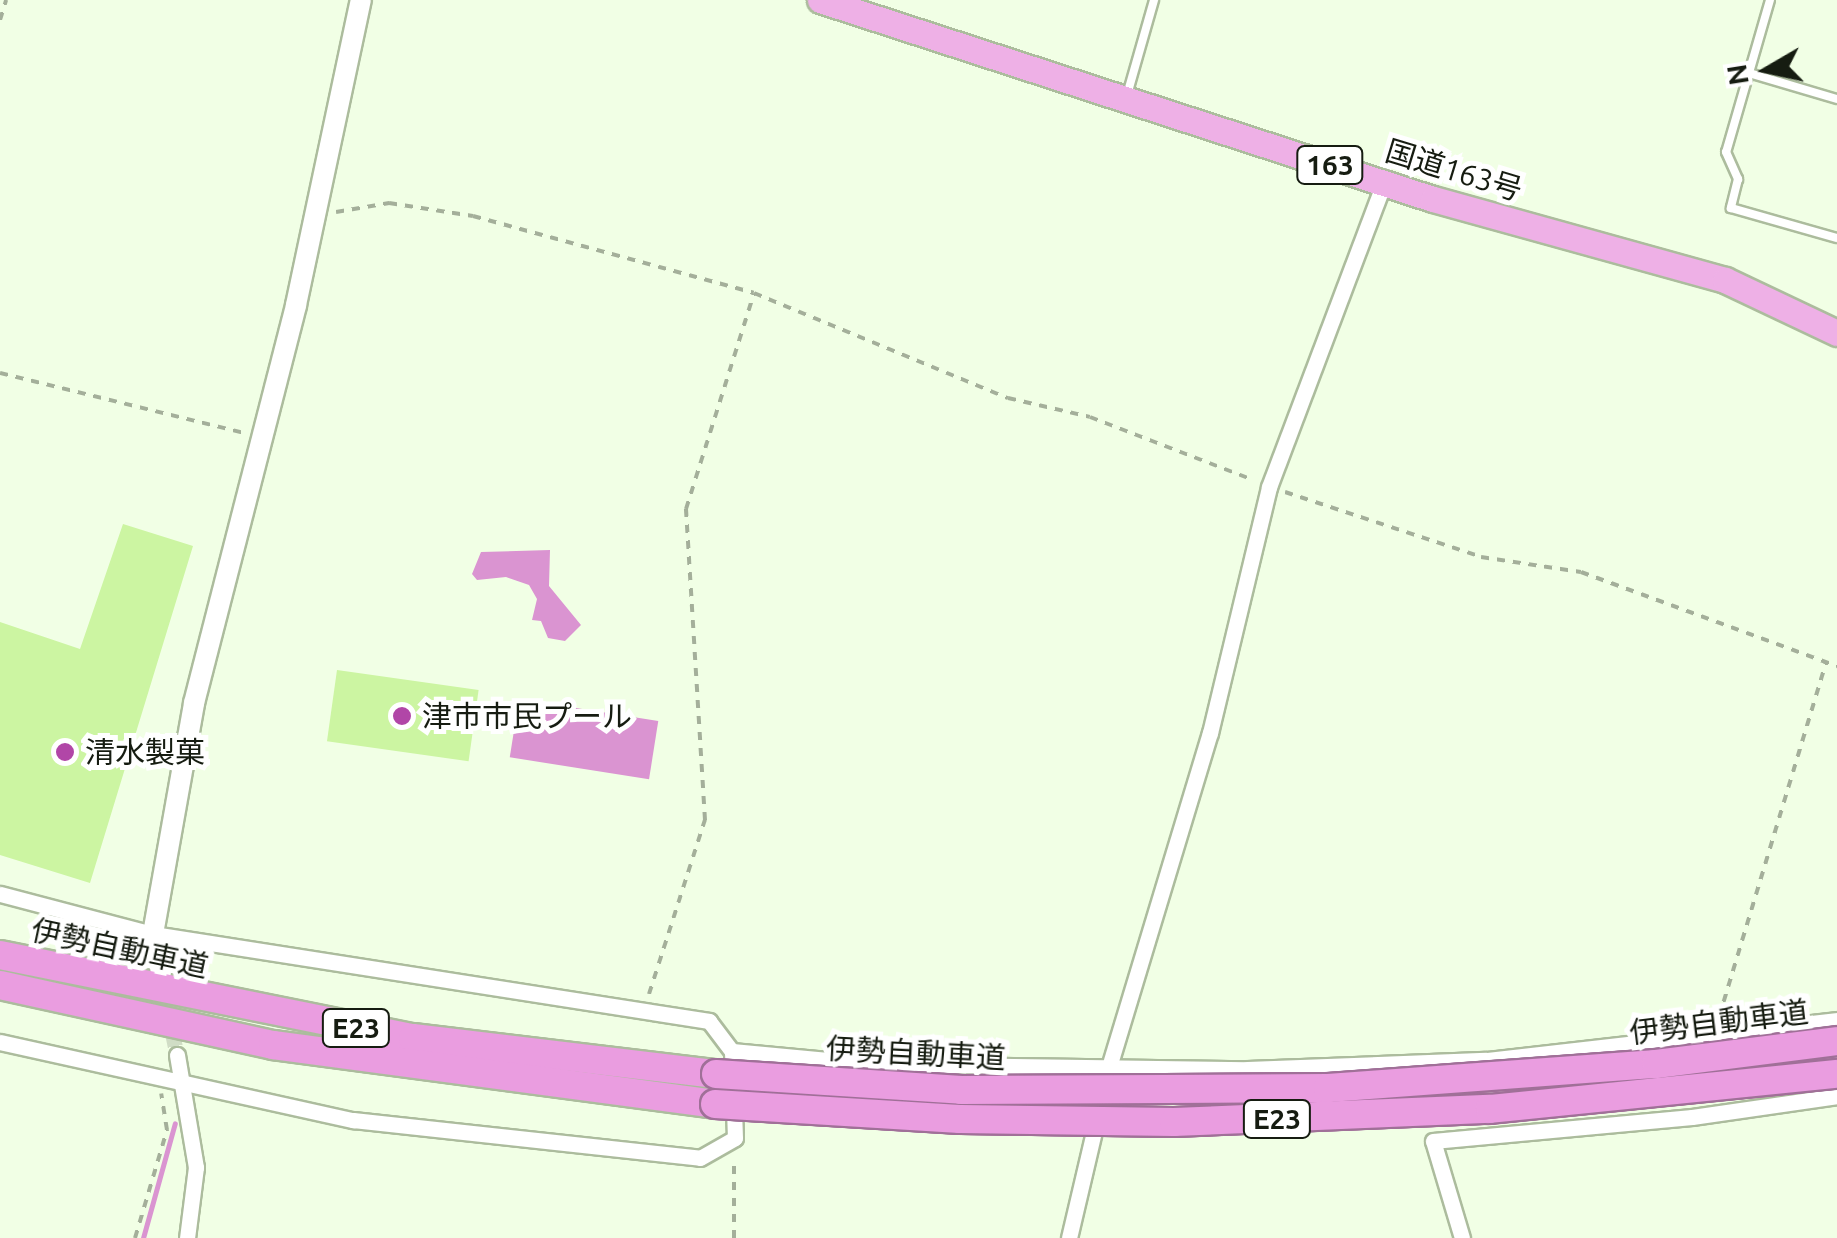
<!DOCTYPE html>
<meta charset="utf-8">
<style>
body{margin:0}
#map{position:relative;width:1837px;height:1238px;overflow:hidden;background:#f1ffe5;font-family:Ubuntu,"Noto Sans JP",sans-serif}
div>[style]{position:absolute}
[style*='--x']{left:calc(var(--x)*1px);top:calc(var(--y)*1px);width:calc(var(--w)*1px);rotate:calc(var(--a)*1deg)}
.water>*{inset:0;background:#da94d1;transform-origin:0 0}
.stream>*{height:5px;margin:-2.5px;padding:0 2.5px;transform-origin:2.5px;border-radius:2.5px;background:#da94d1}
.building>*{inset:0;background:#ccf5a2;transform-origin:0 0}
.minor-tunnel>*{height:15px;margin-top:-7.5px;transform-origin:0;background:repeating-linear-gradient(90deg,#d0ddc5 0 15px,transparent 0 23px)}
.path>*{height:4px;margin-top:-2px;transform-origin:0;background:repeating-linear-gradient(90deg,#a4af9a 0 8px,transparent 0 16px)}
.roads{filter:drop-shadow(2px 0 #acbc9d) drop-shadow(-2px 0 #acbc9d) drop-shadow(0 2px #acbc9d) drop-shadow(0 -2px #acbc9d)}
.service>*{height:8px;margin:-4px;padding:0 4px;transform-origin:4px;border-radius:4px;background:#fff}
.minor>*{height:15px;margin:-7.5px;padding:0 7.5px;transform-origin:7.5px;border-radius:7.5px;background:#fff}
.tertiary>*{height:20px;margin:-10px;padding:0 10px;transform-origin:10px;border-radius:10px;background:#fff}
.trunk>*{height:25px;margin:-12.5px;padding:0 12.5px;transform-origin:12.5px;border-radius:12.5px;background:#eeb0e6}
.motorway>*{height:28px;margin:-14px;padding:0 14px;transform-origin:14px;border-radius:14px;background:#ea9de0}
.bridges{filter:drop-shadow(2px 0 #a07098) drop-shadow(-2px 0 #a07098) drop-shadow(0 2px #a07098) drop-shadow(0 -2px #a07098)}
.motorway-bridge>*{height:28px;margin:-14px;padding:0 14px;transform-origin:14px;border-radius:14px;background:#ea9de0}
.dots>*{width:28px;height:28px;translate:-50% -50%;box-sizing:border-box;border:5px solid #fff;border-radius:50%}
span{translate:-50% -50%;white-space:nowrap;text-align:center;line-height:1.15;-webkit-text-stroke:10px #fff;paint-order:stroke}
.shield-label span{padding:2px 8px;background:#fff;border:2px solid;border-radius:8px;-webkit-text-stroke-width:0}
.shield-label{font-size:28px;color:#161c11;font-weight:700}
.street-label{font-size:30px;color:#161c11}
.poi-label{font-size:30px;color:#161c11}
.left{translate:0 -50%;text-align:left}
.north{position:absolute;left:1717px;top:20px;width:100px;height:100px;-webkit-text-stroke:8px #fff;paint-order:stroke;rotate:261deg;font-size:28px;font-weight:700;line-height:40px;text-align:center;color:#161c11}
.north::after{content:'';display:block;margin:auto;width:35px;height:45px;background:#161c11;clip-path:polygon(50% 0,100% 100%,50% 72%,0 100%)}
</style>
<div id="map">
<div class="water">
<div style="clip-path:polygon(550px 550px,549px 586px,581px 625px,565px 641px,548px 638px,541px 621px,532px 620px,537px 599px,529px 585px,506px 577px,477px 580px,472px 574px,481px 552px)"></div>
<div style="left:519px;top:699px;width:141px;height:59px;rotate:9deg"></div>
</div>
<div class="stream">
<div style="--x:143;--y:1238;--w:119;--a:-74.5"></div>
</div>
<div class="building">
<div style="clip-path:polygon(123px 524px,193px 546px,90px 883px,0 855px,0 622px,80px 649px)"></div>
<div style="left:337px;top:670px;width:143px;height:72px;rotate:8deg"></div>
</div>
<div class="minor-tunnel">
<div style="--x:163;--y:986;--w:70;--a:78.5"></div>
</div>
<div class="path">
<div style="--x:0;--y:20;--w:21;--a:-73"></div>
<div style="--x:336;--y:212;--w:54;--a:-9.6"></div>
<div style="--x:389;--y:203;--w:85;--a:8.8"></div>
<div style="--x:473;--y:216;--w:291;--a:15.3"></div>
<div style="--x:754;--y:293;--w:275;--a:22.5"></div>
<div style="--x:1008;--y:398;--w:84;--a:13"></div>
<div style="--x:1090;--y:417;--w:175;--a:21.1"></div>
<div style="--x:0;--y:373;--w:251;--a:13.8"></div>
<div style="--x:1285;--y:492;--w:206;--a:18.3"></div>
<div style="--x:1481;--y:557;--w:101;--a:8.5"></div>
<div style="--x:1581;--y:572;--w:273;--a:20.2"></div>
<div style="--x:649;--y:994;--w:183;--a:-72.2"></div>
<div style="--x:705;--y:820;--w:312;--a:-93.5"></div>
<div style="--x:686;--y:509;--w:226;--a:-72.5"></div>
<div style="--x:1719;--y:1017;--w:371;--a:-73.2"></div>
<div style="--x:135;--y:1238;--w:113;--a:-73.5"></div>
<div style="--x:167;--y:1130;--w:37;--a:-99"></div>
<div style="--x:734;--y:1238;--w:80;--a:-90"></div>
</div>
<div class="roads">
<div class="service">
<div style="--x:1770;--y:0;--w:158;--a:106.1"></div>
<div style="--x:1726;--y:152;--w:30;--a:66"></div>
<div style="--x:1738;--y:179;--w:30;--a:104"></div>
<div style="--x:1731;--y:208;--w:110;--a:15.8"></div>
<div style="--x:1749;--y:73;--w:92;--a:16.5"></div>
<div style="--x:1127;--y:95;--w:99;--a:-74.1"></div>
</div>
<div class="minor">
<div style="--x:0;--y:894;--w:158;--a:14.7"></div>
<div style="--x:153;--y:934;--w:563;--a:8.89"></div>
<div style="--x:709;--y:1021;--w:38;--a:53"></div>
<div style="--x:732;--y:1051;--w:27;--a:88"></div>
<div style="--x:0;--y:1042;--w:362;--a:12.5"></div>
<div style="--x:353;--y:1120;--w:349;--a:6.2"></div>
<div style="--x:700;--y:1158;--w:40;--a:-29.7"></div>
<div style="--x:735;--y:1138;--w:37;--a:-92"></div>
<div style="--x:732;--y:1051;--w:139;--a:5.4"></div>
<div style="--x:870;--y:1064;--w:377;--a:0.8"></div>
<div style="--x:1247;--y:1069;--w:239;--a:-2.2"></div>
<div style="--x:1486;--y:1060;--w:353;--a:-6.5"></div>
<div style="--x:177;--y:1055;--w:114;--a:80.4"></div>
<div style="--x:196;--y:1167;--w:72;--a:97.2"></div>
<div style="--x:1069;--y:1238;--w:176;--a:-76.8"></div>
<div style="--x:1109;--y:1067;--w:349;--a:-73.2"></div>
<div style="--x:1210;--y:733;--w:253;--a:-76.5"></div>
<div style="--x:1269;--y:487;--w:325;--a:-69.3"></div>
<div style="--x:1462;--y:1238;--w:101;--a:-106.6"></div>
<div style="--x:1433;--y:1141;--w:260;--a:-5.3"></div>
<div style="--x:1692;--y:1117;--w:147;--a:-8.2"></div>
</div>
<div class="tertiary">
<div style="--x:161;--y:972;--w:39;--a:-102"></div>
<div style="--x:153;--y:934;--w:235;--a:-79.9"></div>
<div style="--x:194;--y:703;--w:411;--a:-75.6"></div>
<div style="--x:296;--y:305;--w:312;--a:-78"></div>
</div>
<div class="trunk">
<div style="--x:820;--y:0;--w:644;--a:17.99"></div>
<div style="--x:1433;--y:199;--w:303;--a:15.5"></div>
<div style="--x:1725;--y:280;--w:124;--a:25.3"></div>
</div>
<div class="motorway">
<div style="--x:0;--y:955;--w:421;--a:11.4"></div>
<div style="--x:413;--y:1038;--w:305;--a:6.8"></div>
<div style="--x:0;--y:985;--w:280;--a:12.4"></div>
<div style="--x:273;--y:1045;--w:446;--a:7.6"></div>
</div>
</div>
<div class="bridges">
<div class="motorway-bridge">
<div style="--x:716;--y:1074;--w:246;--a:3.7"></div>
<div style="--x:961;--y:1090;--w:367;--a:-0.3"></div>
<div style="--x:1328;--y:1088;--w:329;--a:-4.2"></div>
<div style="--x:1656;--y:1064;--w:182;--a:-7.2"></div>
<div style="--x:715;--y:1104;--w:245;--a:3.5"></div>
<div style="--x:960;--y:1119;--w:214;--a:0.8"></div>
<div style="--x:1174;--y:1122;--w:316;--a:-2.4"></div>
<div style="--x:1490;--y:1109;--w:349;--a:-5.8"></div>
</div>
</div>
<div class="dots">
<div style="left:402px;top:716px;background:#b146a7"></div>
<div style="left:65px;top:752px;background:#b146a7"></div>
</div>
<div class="shield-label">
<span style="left:1330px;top:165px">163</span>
<span style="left:356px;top:1028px">E23</span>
<span style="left:1277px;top:1119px">E23</span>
</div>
<div class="street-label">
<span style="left:1454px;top:170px;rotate:17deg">国道163号</span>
<span style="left:120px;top:948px;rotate:12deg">伊勢自動車道</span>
<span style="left:1719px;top:1022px;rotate:-7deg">伊勢自動車道</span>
<span style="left:916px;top:1053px;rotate:3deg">伊勢自動車道</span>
</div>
<div class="poi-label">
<span class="left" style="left:422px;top:716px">津市市民プール</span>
<span class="left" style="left:85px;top:752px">清水製菓</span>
</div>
<div class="north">N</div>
</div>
